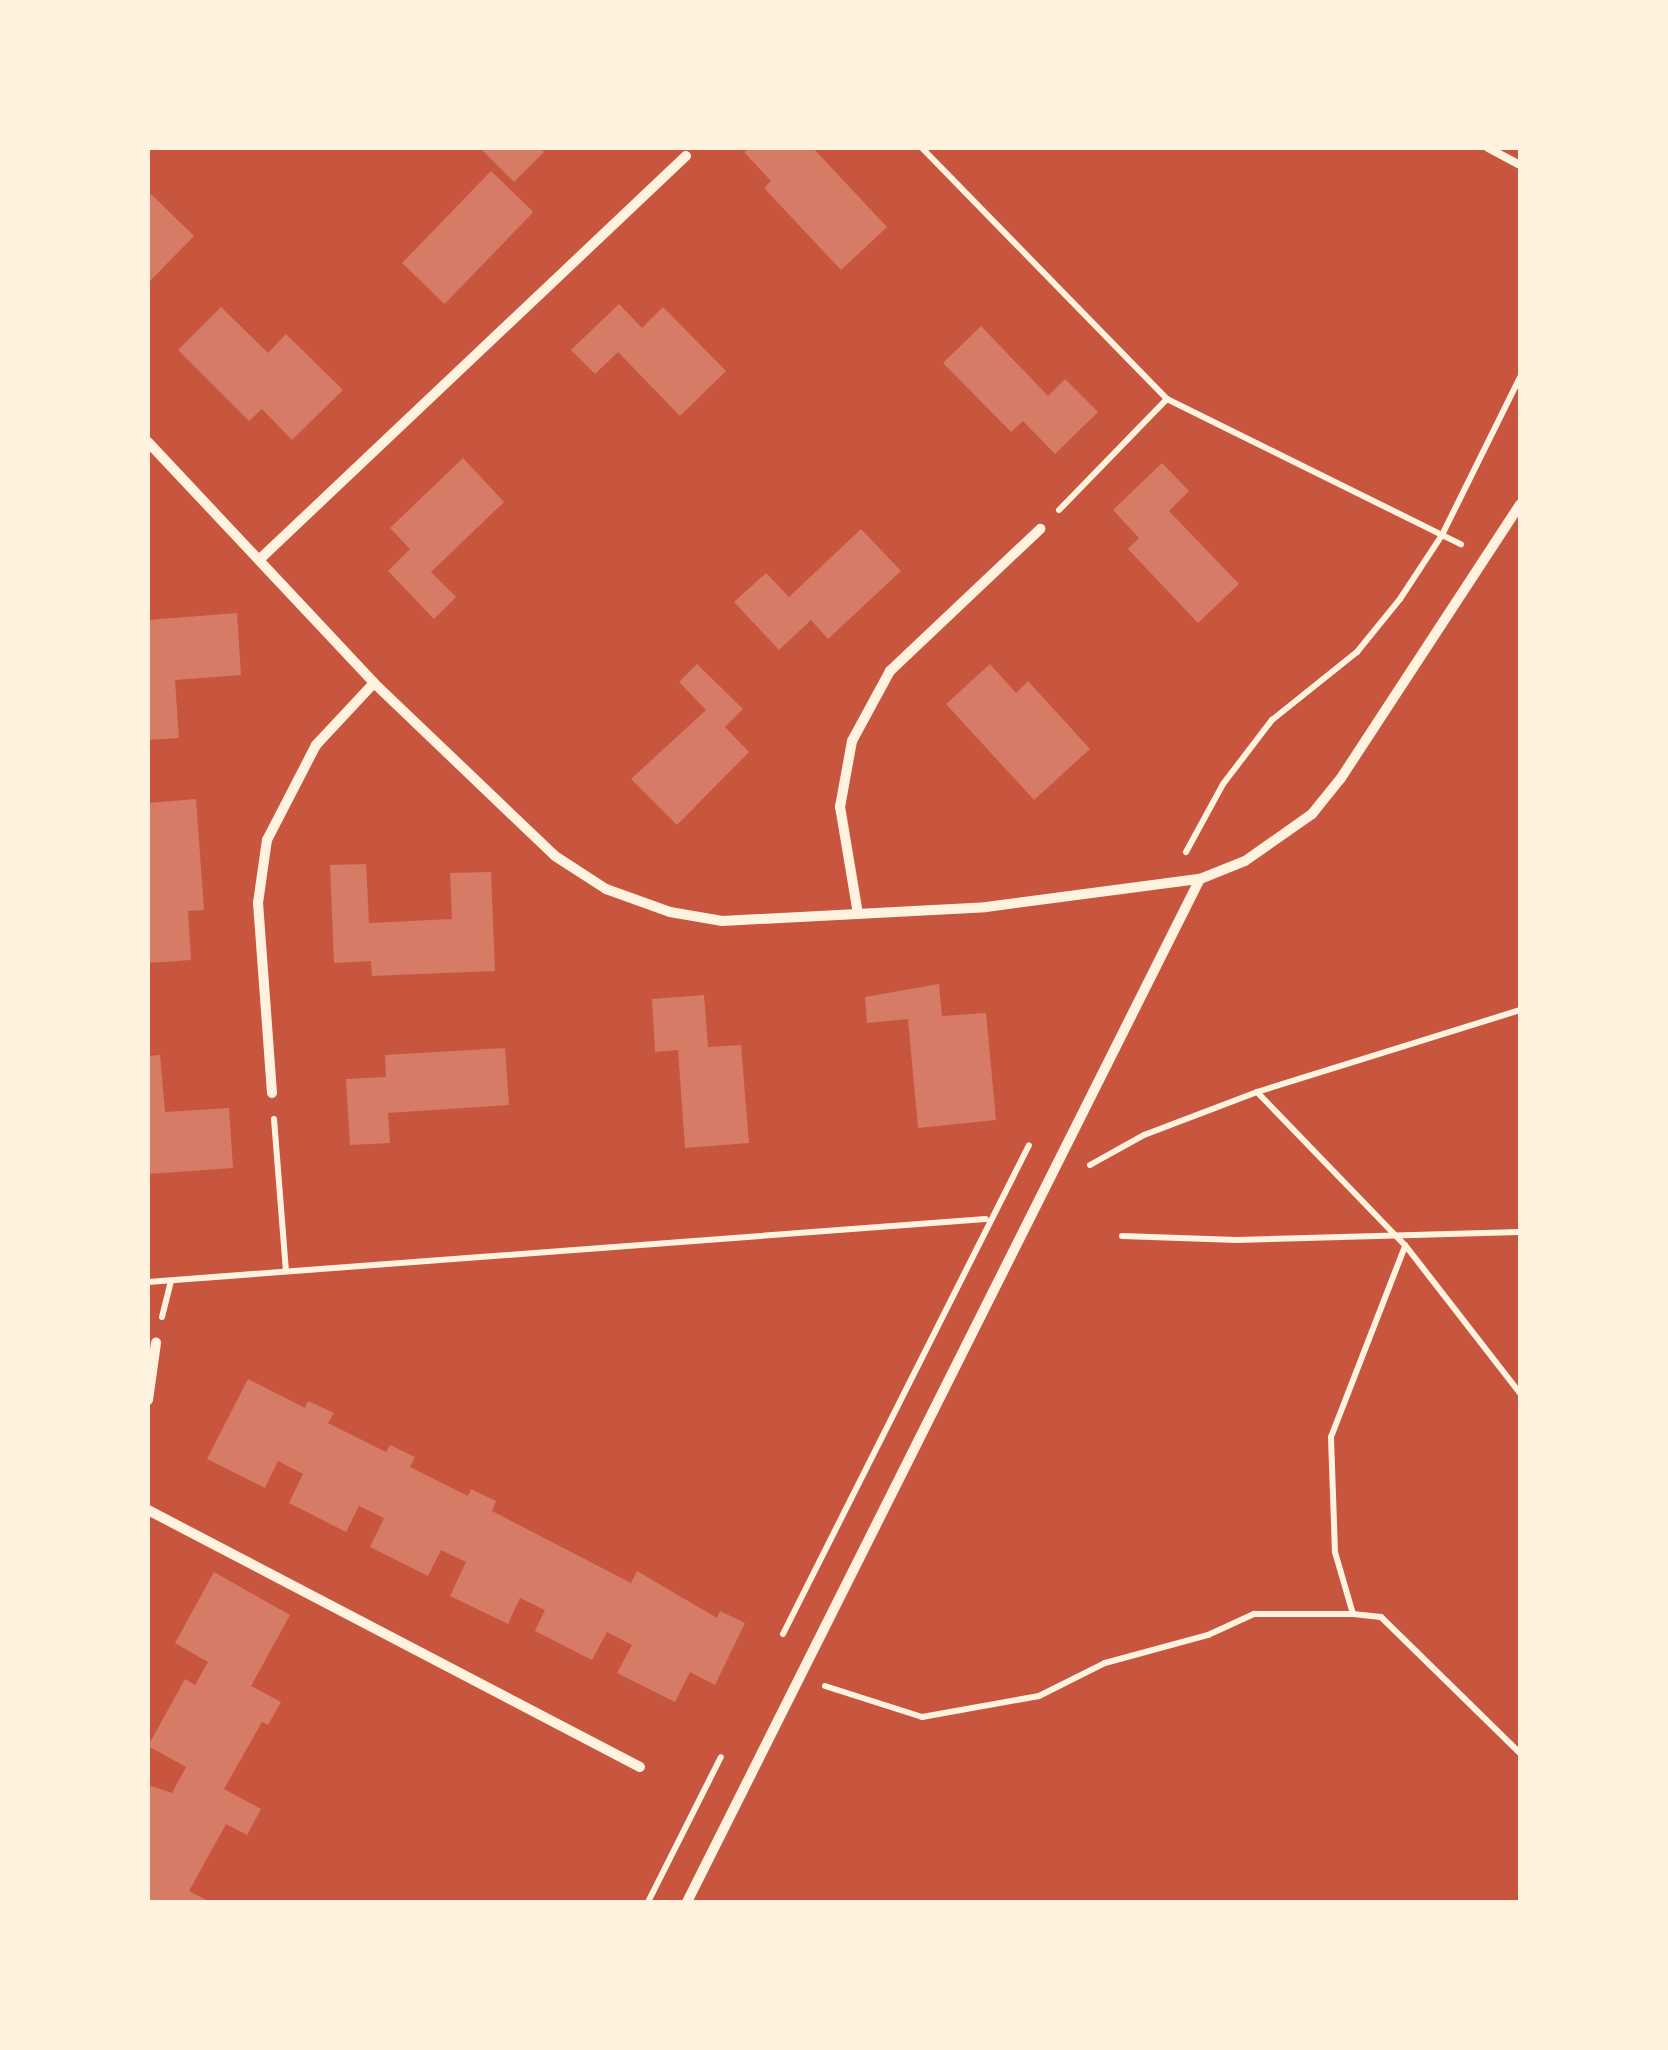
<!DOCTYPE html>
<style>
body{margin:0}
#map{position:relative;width:1668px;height:2050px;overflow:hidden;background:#c8553d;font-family:"Golos Text",sans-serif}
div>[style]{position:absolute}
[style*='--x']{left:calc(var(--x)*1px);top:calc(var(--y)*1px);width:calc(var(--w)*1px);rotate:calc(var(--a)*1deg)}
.building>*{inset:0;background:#d67c66;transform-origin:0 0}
.path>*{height:6px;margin:-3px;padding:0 3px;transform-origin:3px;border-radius:3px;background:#fff3e0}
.service>*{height:8px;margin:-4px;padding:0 4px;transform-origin:4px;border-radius:4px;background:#fff3e0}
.minor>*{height:10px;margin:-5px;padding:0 5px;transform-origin:5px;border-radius:5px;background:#fff3e0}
span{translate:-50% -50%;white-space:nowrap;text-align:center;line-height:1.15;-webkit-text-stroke:8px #fff3e0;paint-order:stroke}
.frame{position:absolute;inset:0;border:150px solid #fff3e0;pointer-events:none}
</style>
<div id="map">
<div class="building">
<div style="clip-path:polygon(480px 148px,540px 148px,544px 152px,514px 182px)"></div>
<div style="clip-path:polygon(750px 148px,813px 148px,887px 227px,841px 270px,764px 188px,771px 181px,744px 152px)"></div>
<div style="left:491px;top:171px;width:59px;height:128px;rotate:44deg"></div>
<div style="clip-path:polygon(151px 194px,194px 236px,148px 283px,148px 197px)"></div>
<div style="clip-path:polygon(619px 304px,642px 328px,663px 307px,726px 371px,680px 416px,618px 352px,595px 374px,571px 350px)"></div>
<div style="clip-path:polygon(221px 307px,268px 353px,286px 334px,343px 390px,292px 440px,262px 409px,249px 421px,178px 350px)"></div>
<div style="clip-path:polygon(981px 326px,1048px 396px,1065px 379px,1098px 412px,1055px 454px,1023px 421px,1011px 432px,943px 363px)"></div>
<div style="clip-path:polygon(463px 458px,504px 502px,431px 572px,456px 597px,434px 619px,388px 571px,410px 549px,390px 528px)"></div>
<div style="clip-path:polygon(1162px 463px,1189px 491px,1169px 511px,1239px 584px,1198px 623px,1128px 549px,1139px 538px,1113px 510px)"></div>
<div style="clip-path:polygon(861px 529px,901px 571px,828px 639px,811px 620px,779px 650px,734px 602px,766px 573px,789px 597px)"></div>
<div style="clip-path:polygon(237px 613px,241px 675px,175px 680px,179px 738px,148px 740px,148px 620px)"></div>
<div style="clip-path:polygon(697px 664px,743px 709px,725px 727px,749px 752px,677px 825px,631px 779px,706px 710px,679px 682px)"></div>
<div style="clip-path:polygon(990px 664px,1016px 693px,1028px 681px,1090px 749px,1034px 800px,946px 704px)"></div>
<div style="clip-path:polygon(196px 799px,204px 910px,188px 911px,191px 960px,148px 963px,148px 803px)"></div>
<div style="clip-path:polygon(366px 864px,369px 923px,452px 919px,450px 873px,491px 872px,495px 971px,372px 976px,371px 961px,334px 963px,330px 865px)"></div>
<div style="clip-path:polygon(939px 984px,942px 1016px,986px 1013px,996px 1120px,918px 1128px,908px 1019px,867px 1023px,865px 997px)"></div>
<div style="clip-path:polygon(704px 995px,708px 1047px,741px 1045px,749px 1143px,685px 1148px,678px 1050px,655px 1052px,652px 999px)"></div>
<div style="clip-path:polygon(505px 1048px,509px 1105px,388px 1113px,390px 1143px,350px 1145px,346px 1079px,386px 1077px,385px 1055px)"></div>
<div style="clip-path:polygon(160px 1055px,165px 1112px,229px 1108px,233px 1168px,148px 1174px,148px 1056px)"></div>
<div style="clip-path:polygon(248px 1379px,305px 1408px,308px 1401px,334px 1413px,328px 1423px,386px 1452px,390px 1445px,415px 1457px,410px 1467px,468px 1496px,471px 1489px,496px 1501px,492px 1511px,631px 1583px,637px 1571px,717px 1618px,720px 1611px,745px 1623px,715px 1685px,690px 1672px,675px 1702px,617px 1673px,632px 1645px,607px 1632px,592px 1660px,535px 1631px,545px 1610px,520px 1598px,508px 1624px,450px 1596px,466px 1562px,441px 1550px,428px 1576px,370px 1547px,384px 1518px,359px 1506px,346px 1532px,289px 1503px,303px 1474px,278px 1461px,265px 1488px,207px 1459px)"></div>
<div style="clip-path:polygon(214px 1572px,290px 1615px,251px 1686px,281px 1702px,268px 1725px,262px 1722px,224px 1789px,261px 1809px,247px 1835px,226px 1824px,189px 1891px,210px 1902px,148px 1902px,148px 1785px,172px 1793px,186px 1767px,148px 1746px,185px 1679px,195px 1685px,208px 1662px,175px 1643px)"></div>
</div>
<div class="path">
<div style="--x:922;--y:148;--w:351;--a:45.7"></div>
<div style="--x:1167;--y:399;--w:328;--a:26.3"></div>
<div style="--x:1059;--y:510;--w:155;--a:-45.8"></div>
<div style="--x:1186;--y:852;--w:77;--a:-61.4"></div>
<div style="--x:1223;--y:784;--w:81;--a:-52.6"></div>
<div style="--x:1272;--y:720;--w:109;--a:-38.7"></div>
<div style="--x:1357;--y:652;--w:68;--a:-50.9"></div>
<div style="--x:1400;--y:599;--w:77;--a:-56.7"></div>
<div style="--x:1442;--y:535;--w:176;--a:-63.7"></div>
<div style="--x:1257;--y:1092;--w:213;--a:46"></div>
<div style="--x:1405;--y:1245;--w:187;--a:52.2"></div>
<div style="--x:274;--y:1119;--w:152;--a:85.5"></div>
<div style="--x:1090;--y:1165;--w:62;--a:-29.1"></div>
<div style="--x:1144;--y:1135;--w:121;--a:-20.8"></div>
<div style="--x:1257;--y:1092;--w:275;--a:-17.3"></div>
<div style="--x:1122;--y:1236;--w:115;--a:2"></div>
<div style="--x:1237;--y:1240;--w:283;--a:-1.6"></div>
<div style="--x:148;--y:1282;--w:840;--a:-4.3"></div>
<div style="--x:162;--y:1317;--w:37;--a:-76"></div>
<div style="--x:1353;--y:1614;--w:65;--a:-106.2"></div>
<div style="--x:1335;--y:1552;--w:115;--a:-92"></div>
<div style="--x:1331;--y:1437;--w:205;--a:-68.8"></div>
<div style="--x:783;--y:1634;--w:547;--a:-63.29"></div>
<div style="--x:825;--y:1686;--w:102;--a:17.7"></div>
<div style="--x:922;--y:1717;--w:119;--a:-10.2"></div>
<div style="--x:1039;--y:1696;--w:74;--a:-26.6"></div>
<div style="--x:1105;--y:1663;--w:107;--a:-15.2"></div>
<div style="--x:1208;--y:1635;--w:51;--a:-24.5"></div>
<div style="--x:1254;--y:1614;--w:99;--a:0"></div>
<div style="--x:1353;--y:1614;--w:28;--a:6"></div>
<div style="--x:1381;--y:1617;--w:194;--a:44.4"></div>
<div style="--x:648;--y:1902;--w:162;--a:-63.3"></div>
</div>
<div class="service">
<div style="--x:1488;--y:148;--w:36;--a:28"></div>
</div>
<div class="minor">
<div style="--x:148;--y:442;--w:330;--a:46.8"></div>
<div style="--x:374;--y:683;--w:250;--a:43.7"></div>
<div style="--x:555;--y:856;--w:61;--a:32.9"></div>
<div style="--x:606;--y:889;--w:68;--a:19.8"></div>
<div style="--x:670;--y:912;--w:53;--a:9.8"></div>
<div style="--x:722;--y:921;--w:264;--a:-3"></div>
<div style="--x:986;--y:907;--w:216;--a:-7.5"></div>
<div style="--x:1200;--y:879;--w:48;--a:-21.8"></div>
<div style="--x:1245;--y:861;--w:82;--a:-35"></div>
<div style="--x:1312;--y:814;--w:46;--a:-51.1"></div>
<div style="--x:1341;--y:778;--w:327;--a:-56.8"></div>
<div style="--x:261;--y:558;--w:585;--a:-43.41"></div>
<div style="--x:858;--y:914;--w:109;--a:-99.5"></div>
<div style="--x:840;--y:807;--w:67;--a:-79.7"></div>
<div style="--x:852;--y:741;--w:80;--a:-61.5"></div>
<div style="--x:890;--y:671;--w:207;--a:-43.4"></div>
<div style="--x:272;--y:1093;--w:191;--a:-94.2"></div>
<div style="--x:258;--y:903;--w:64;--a:-81.9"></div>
<div style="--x:267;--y:840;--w:107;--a:-62.7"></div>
<div style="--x:316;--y:745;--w:85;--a:-46.9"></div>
<div style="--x:148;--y:1400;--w:58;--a:-82"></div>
<div style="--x:148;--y:1510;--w:555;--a:27.58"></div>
<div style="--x:687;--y:1902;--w:1144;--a:-63.37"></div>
</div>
<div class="frame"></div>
</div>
